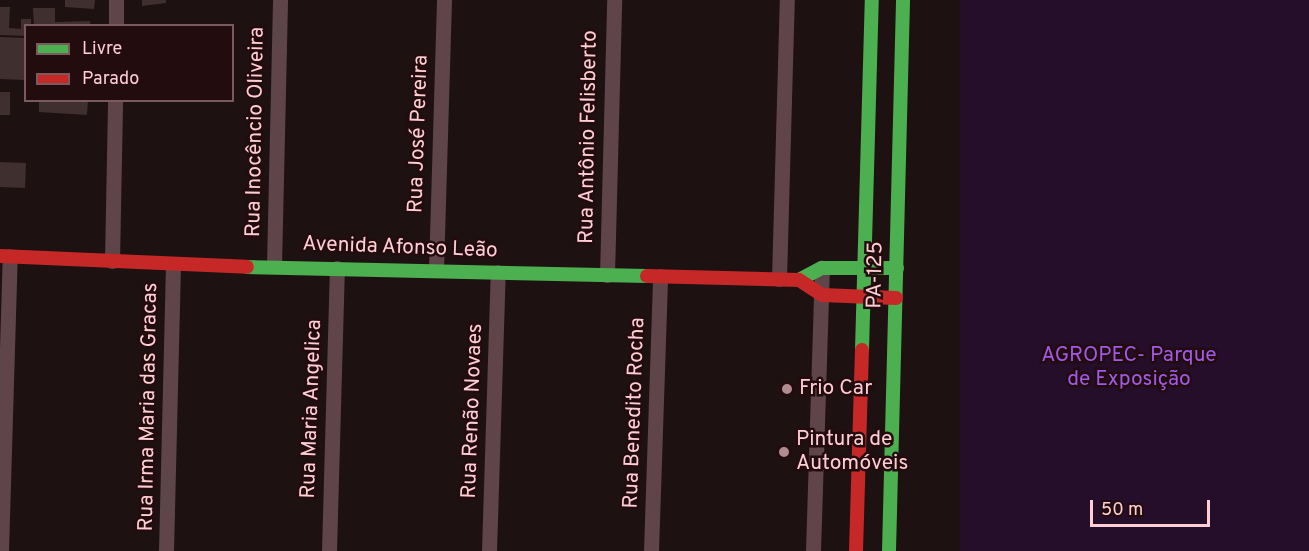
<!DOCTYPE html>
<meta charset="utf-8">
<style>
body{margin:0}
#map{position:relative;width:1309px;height:551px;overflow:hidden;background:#1e1112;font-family:Overpass,sans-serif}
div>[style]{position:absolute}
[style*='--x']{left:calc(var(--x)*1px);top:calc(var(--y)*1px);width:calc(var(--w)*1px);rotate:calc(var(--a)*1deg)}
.green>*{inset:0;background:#240e2a;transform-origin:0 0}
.building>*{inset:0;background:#402f2f;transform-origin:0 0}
.street>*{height:15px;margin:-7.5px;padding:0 7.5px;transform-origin:7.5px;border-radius:7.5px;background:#5f454a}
.fast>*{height:14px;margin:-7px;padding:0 7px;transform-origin:7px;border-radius:7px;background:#4caf50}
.jam>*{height:14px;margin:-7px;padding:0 7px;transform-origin:7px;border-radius:7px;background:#c62828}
.dots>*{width:16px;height:16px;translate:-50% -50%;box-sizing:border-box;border:3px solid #230c0e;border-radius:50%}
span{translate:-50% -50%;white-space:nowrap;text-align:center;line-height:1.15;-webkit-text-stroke:5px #230c0e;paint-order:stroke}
.street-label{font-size:21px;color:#ffced5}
.park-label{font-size:21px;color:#a158eb}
.poi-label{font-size:21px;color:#ffced5}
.left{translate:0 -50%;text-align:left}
.legend{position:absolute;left:24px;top:24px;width:210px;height:78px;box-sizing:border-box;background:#230c0e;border:2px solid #7b5a5e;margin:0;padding:8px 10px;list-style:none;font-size:18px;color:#ffced5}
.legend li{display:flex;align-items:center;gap:12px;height:30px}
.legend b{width:30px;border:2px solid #7b5a5e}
.scale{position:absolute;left:1090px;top:500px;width:120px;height:27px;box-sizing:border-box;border:3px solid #ffced5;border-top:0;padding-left:8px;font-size:18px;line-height:21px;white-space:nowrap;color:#ffced5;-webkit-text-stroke:4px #230c0e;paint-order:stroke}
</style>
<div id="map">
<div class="green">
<div style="left:960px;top:0;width:349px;height:551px"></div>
</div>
<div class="building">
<div style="clip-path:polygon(65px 0,95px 0,94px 9px,65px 7px)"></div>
<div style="clip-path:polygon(142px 0,166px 0,166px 3px,142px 6px)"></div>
<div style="clip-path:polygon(0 7px,10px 7px,9px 28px,21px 29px,21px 19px,31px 19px,31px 26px,26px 26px,26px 36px,0 35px)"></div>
<div style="clip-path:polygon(33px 8px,55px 8px,55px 22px,90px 21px,90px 26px,34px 26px)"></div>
<div style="left:0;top:37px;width:26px;height:42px;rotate:2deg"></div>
<div style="left:0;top:92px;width:10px;height:23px"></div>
<div style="clip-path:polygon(39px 100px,88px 100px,87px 115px,39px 112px)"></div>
<div style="left:0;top:162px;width:26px;height:25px;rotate:2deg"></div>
</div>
<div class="street">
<div style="--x:116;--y:26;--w:26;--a:-90"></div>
<div style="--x:112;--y:261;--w:161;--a:-88.9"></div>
<div style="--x:274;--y:266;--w:266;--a:-88.7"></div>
<div style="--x:436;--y:270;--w:270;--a:-88.3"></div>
<div style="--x:607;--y:275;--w:275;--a:-88.5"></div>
<div style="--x:779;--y:279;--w:279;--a:-88.4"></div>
<div style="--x:1;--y:551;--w:295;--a:-88.3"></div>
<div style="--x:166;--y:551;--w:286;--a:-88.6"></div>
<div style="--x:329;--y:551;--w:283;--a:-88.4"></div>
<div style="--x:489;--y:551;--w:279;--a:-88.2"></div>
<div style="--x:651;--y:551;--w:275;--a:-88.1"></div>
<div style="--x:813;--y:551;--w:283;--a:-88.2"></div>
</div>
<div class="fast">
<div style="--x:247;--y:267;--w:400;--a:1.3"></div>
<div style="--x:799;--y:280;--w:26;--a:-28"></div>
<div style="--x:822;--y:268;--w:75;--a:0"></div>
<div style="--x:862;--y:350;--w:350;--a:-88.4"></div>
<div style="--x:889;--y:551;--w:551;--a:-88.54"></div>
</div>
<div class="jam">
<div style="--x:0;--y:256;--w:247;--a:2.5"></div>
<div style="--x:647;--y:276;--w:152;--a:1.5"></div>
<div style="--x:799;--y:280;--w:27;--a:33"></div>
<div style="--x:822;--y:295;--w:74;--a:2.3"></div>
<div style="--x:856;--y:551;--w:201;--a:-88.3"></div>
</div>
<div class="dots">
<div style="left:787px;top:389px;background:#b08c91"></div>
<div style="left:784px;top:452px;background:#b08c91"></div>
</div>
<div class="street-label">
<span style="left:256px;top:132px;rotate:-89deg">Rua Inocêncio Oliveira</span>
<span style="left:419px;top:134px;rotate:-88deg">Rua José Pereira</span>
<span style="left:589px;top:137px;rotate:-89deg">Rua Antônio Felisberto</span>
<span style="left:400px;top:248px;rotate:2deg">Avenida Afonso Leão</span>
<span style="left:876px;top:275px;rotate:-89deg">PA-125</span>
<span style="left:149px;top:407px;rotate:-89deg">Rua Irma Maria das Gracas</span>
<span style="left:312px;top:409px;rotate:-88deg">Rua Maria Angelica</span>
<span style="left:473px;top:411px;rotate:-88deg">Rua Renão Novaes</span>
<span style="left:635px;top:413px;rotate:-88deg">Rua Benedito Rocha</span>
</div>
<div class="park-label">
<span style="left:1129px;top:368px">AGROPEC- Parque<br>de Exposição</span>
</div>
<div class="poi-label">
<span class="left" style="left:799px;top:389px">Frio Car</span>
<span class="left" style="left:796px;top:452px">Pintura de<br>Automóveis</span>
</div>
<ul class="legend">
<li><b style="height:8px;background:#4caf50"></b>Livre</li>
<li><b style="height:8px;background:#c62828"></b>Parado</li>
</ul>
<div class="scale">50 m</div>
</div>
